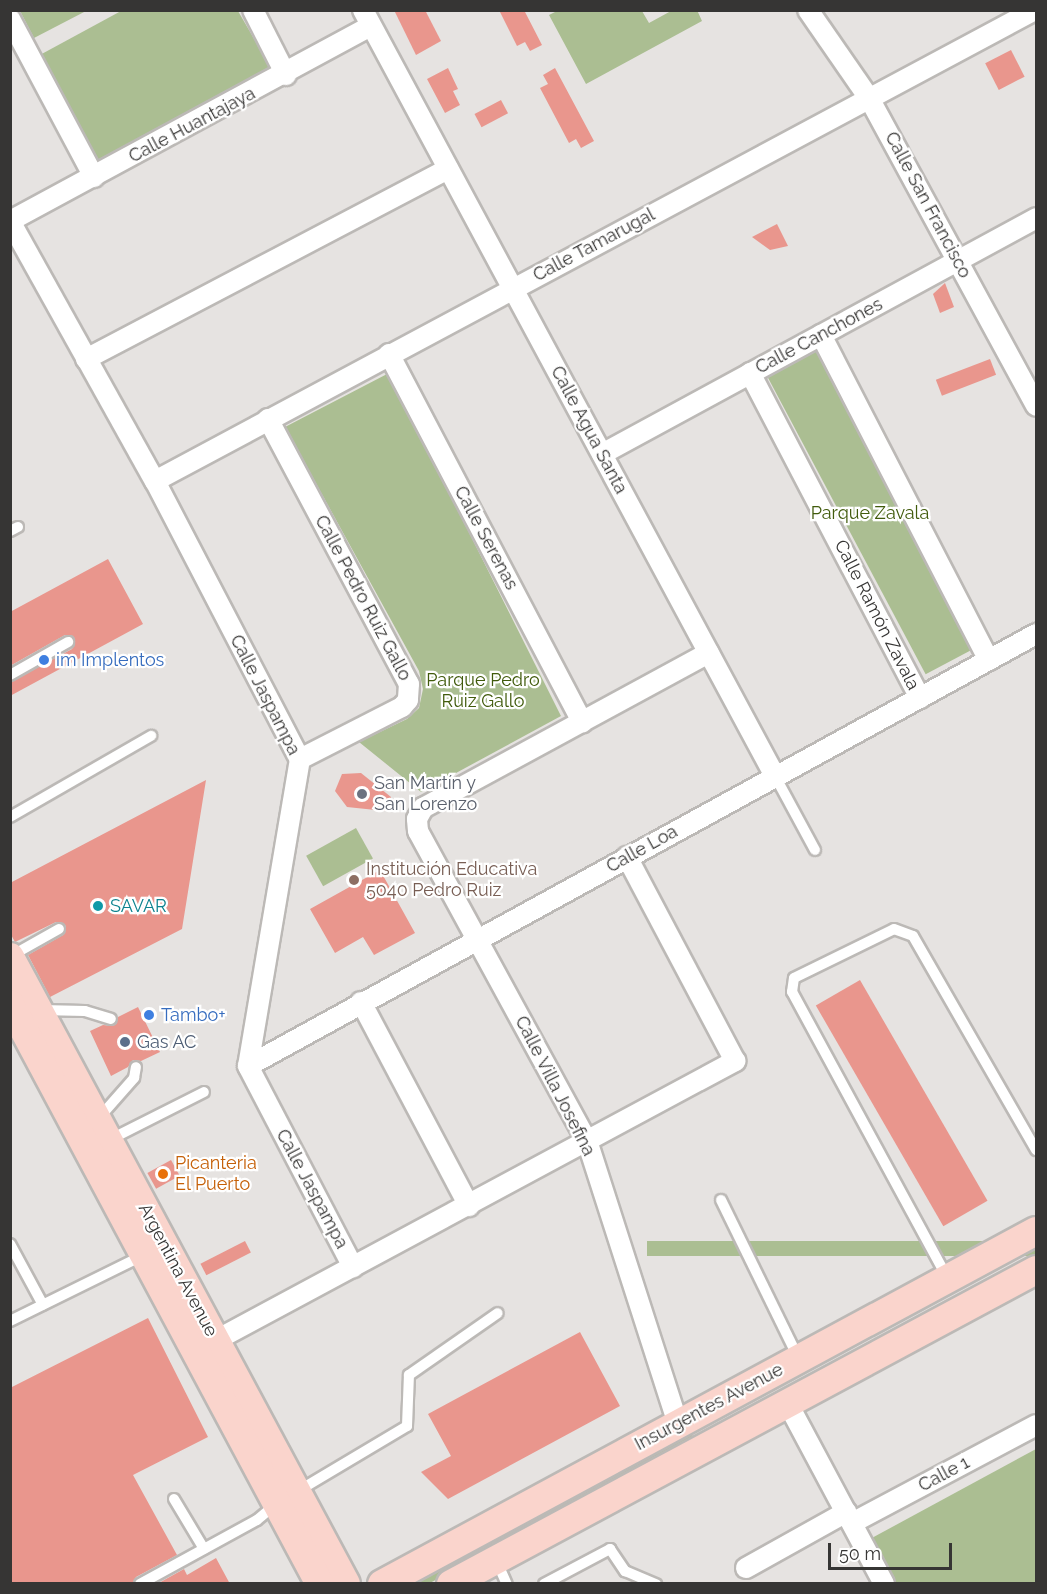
<!DOCTYPE html>
<meta charset="utf-8">
<style>
body{margin:0}
#map{position:relative;width:1047px;height:1594px;overflow:hidden;background:#e6e3e1;font-family:Raleway,sans-serif}
div>[style]{position:absolute}
[style*='--x']{left:calc(var(--x)*1px);top:calc(var(--y)*1px);width:calc(var(--w)*1px);rotate:calc(var(--a)*1deg)}
.green>*{inset:0;background:#abbe92;transform-origin:0 0}
.building>*{inset:0;background:#e9968d;transform-origin:0 0}
.roads{filter:drop-shadow(2px 0 #bcb9b6) drop-shadow(-2px 0 #bcb9b6) drop-shadow(0 2px #bcb9b6) drop-shadow(0 -2px #bcb9b6)}
.lane>*{height:10px;margin:-5px;padding:0 5px;transform-origin:5px;border-radius:5px;background:#fff}
.street>*{height:20px;margin:-10px;padding:0 10px;transform-origin:10px;border-radius:10px;background:#fff}
.secondary>*{height:28px;margin:-14px;padding:0 14px;transform-origin:14px;border-radius:14px;background:#fad4cc}
.dots>*{width:16px;height:16px;translate:-50% -50%;box-sizing:border-box;border:3px solid #fff;border-radius:50%}
span{translate:-50% -50%;white-space:nowrap;text-align:center;line-height:1.15;-webkit-text-stroke:4.5px #fff;paint-order:stroke}
.street-label{font-size:18px;color:#363534}
.park-label{font-size:18px;color:#415b0c}
.shop-label{font-size:18px;color:#366cbe}
.left{translate:0 -50%;text-align:left}
.worship-label{font-size:18px;color:#5b616d}
.education-label{font-size:18px;color:#785e54}
.culture-label{font-size:18px;color:#0d838f}
.service-label{font-size:18px;color:#4e5e75}
.food-label{font-size:18px;color:#c56008}
.frame{position:absolute;inset:0;border:12px solid #363534;pointer-events:none}
.scale{position:absolute;left:828px;top:1543px;width:124px;height:27px;box-sizing:border-box;border:3px solid #363534;border-top:0;padding-left:8px;font-size:18px;line-height:21px;white-space:nowrap;color:#363534;-webkit-text-stroke:4px #fff;paint-order:stroke}
</style>
<div id="map">
<div class="green">
<div style="clip-path:polygon(697px 10px,702px 21px,586px 84px,549px 15px,557px 11px,642px 11px,649px 23px,671px 11px)"></div>
<div style="clip-path:polygon(20px 11px,86px 11px,34px 38px)"></div>
<div style="clip-path:polygon(121px 11px,238px 11px,271px 68px,93px 163px,38px 56px)"></div>
<div style="left:816px;top:351px;width:337px;height:55px;rotate:62deg"></div>
<div style="clip-path:polygon(389px 373px,561px 716px,421px 792px,359px 742px,407px 719px,419px 708px,423px 689px,419px 671px,285px 427px)"></div>
<div style="left:356px;top:828px;width:35px;height:57px;rotate:61deg"></div>
<div style="left:1036px;top:1241px;width:15px;height:389px;rotate:90deg"></div>
<div style="clip-path:polygon(690px 1430px,694px 1439px,430px 1583px,415px 1583px,413px 1578px)"></div>
<div style="clip-path:polygon(1036px 1449px,1036px 1583px,895px 1583px,870px 1539px)"></div>
</div>
<div class="building">
<div style="clip-path:polygon(394px 10px,425px 10px,441px 41px,416px 55px)"></div>
<div style="clip-path:polygon(499px 10px,524px 10px,542px 45px,530px 51px,525px 42px,517px 46px)"></div>
<div style="left:1011px;top:50px;width:30px;height:29px;rotate:63deg"></div>
<div style="clip-path:polygon(448px 68px,458px 89px,453px 91px,460px 105px,445px 113px,427px 79px)"></div>
<div style="clip-path:polygon(555px 68px,594px 141px,581px 148px,576px 139px,569px 143px,540px 88px,548px 84px,543px 75px)"></div>
<div style="left:501px;top:100px;width:15px;height:30px;rotate:62deg"></div>
<div style="clip-path:polygon(777px 224px,788px 246px,770px 250px,752px 237px)"></div>
<div style="clip-path:polygon(945px 283px,954px 307px,940px 313px,933px 294px)"></div>
<div style="left:990px;top:359px;width:17px;height:58px;rotate:69deg"></div>
<div style="clip-path:polygon(108px 559px,143px 624px,10px 696px,10px 682px,72px 649px,75px 643px,72px 636px,65px 635px,10px 666px,10px 612px)"></div>
<div style="clip-path:polygon(361px 773px,391px 797px,385px 811px,347px 807px,335px 791px,342px 774px)"></div>
<div style="clip-path:polygon(206px 780px,182px 929px,50px 997px,28px 955px,63px 935px,66px 926px,56px 922px,15px 942px,10px 933px,10px 883px)"></div>
<div style="clip-path:polygon(380px 870px,415px 933px,374px 955px,363px 937px,335px 953px,310px 909px)"></div>
<div style="left:860px;top:980px;width:255px;height:51px;rotate:60deg"></div>
<div style="clip-path:polygon(138px 1007px,160px 1052px,141px 1061px,133px 1060px,128px 1067px,111px 1076px,90px 1031px,103px 1025px,113px 1026px,118px 1017px)"></div>
<div style="left:171px;top:1160px;width:18px;height:27px;rotate:61deg"></div>
<div style="left:245px;top:1241px;width:13px;height:50px;rotate:63deg"></div>
<div style="clip-path:polygon(148px 1318px,208px 1437px,133px 1475px,177px 1555px,136px 1577px,133px 1584px,10px 1584px,10px 1388px)"></div>
<div style="clip-path:polygon(580px 1332px,620px 1406px,448px 1499px,421px 1472px,451px 1456px,428px 1414px)"></div>
<div style="clip-path:polygon(216px 1558px,230px 1584px,157px 1584px,184px 1569px,187px 1575px)"></div>
</div>
<div class="roads">
<div class="lane">
<div style="--x:10;--y:531;--w:9;--a:-27"></div>
<div style="--x:10;--y:675;--w:67;--a:-29.6"></div>
<div style="--x:775;--y:776;--w:84;--a:61.6"></div>
<div style="--x:10;--y:817;--w:163;--a:-29.9"></div>
<div style="--x:11;--y:956;--w:55;--a:-29.4"></div>
<div style="--x:41;--y:1010;--w:44;--a:1.3"></div>
<div style="--x:85;--y:1011;--w:27;--a:17"></div>
<div style="--x:98;--y:1119;--w:55;--a:-48.7"></div>
<div style="--x:134;--y:1078;--w:11;--a:-80"></div>
<div style="--x:111;--y:1139;--w:104;--a:-26.8"></div>
<div style="--x:721;--y:1200;--w:177;--a:63.9"></div>
<div style="--x:10;--y:1244;--w:69;--a:61.6"></div>
<div style="--x:948;--y:1279;--w:327;--a:-118.5"></div>
<div style="--x:792;--y:992;--w:14;--a:-82"></div>
<div style="--x:794;--y:978;--w:111;--a:-26.1"></div>
<div style="--x:894;--y:929;--w:20;--a:20"></div>
<div style="--x:913;--y:936;--w:247;--a:60.1"></div>
<div style="--x:10;--y:1321;--w:147;--a:-26.2"></div>
<div style="--x:298;--y:1491;--w:127;--a:-30.8"></div>
<div style="--x:407;--y:1426;--w:51;--a:-87.8"></div>
<div style="--x:409;--y:1375;--w:108;--a:-34.9"></div>
<div style="--x:174;--y:1499;--w:58;--a:59"></div>
<div style="--x:497;--y:1562;--w:24;--a:66"></div>
<div style="--x:140;--y:1584;--w:133;--a:-28.7"></div>
<div style="--x:257;--y:1520;--w:23;--a:-40"></div>
<div style="--x:544;--y:1584;--w:75;--a:-27.9"></div>
<div style="--x:610;--y:1549;--w:27;--a:56"></div>
<div style="--x:625;--y:1571;--w:34;--a:23"></div>
</div>
<div class="street">
<div style="--x:253;--y:10;--w:73;--a:63.1"></div>
<div style="--x:363;--y:10;--w:870;--a:61.73"></div>
<div style="--x:808;--y:10;--w:107;--a:55.3"></div>
<div style="--x:869;--y:98;--w:350;--a:61.5"></div>
<div style="--x:10;--y:19;--w:179;--a:62"></div>
<div style="--x:10;--y:221;--w:298;--a:60.9"></div>
<div style="--x:155;--y:481;--w:314;--a:62.5"></div>
<div style="--x:300;--y:759;--w:311;--a:99.6"></div>
<div style="--x:248;--y:1066;--w:227;--a:62.4"></div>
<div style="--x:10;--y:221;--w:410;--a:-28.4"></div>
<div style="--x:821;--y:335;--w:366;--a:62.7"></div>
<div style="--x:389;--y:354;--w:416;--a:62.3"></div>
<div style="--x:86;--y:359;--w:409;--a:-27.7"></div>
<div style="--x:750;--y:373;--w:367;--a:62.4"></div>
<div style="--x:268;--y:419;--w:300;--a:62"></div>
<div style="--x:409;--y:684;--w:16;--a:94"></div>
<div style="--x:408;--y:700;--w:9;--a:131"></div>
<div style="--x:402;--y:707;--w:114;--a:153"></div>
<div style="--x:602;--y:454;--w:494;--a:-28.5"></div>
<div style="--x:155;--y:481;--w:998;--a:-28.16"></div>
<div style="--x:361;--y:1002;--w:231;--a:62.1"></div>
<div style="--x:248;--y:1066;--w:899;--a:-28.73"></div>
<div style="--x:207;--y:1345;--w:600;--a:-28.27"></div>
<div style="--x:735;--y:1061;--w:231;--a:-117.9"></div>
<div style="--x:788;--y:1404;--w:204;--a:61.9"></div>
<div style="--x:678;--y:1424;--w:295;--a:-107.8"></div>
<div style="--x:588;--y:1143;--w:355;--a:-118.6"></div>
<div style="--x:418;--y:831;--w:12;--a:-95"></div>
<div style="--x:417;--y:819;--w:13;--a:-61"></div>
<div style="--x:423;--y:808;--w:325;--a:-28.5"></div>
<div style="--x:852;--y:1523;--w:208;--a:-28"></div>
<div style="--x:746;--y:1568;--w:115;--a:-29.2"></div>
</div>
<div class="secondary">
<div style="--x:10;--y:957;--w:711;--a:61.81"></div>
<div style="--x:10;--y:1004;--w:658;--a:61.88"></div>
<div style="--x:382;--y:1584;--w:743;--a:-28.36"></div>
<div style="--x:451;--y:1584;--w:664;--a:-28.22"></div>
</div>
</div>
<div class="dots">
<div style="left:44px;top:660px;background:#3f7fe0"></div>
<div style="left:362px;top:794px;background:#6b7280"></div>
<div style="left:354px;top:880px;background:#8d6e63"></div>
<div style="left:98px;top:906px;background:#0f9aa8"></div>
<div style="left:149px;top:1015px;background:#3f7fe0"></div>
<div style="left:125px;top:1042px;background:#5c6f8a"></div>
<div style="left:163px;top:1174px;background:#e8710a"></div>
</div>
<div class="street-label">
<span style="left:192px;top:125px;rotate:-28deg">Calle Huantajaya</span>
<span style="left:928px;top:205px;rotate:62deg">Calle San Francisco</span>
<span style="left:594px;top:245px;rotate:-28deg">Calle Tamarugal</span>
<span style="left:819px;top:336px;rotate:-28deg">Calle Canchones</span>
<span style="left:589px;top:430px;rotate:62deg">Calle Agua Santa</span>
<span style="left:486px;top:538px;rotate:62deg">Calle Serenas</span>
<span style="left:363px;top:598px;rotate:62deg">Calle Pedro Ruiz Gallo</span>
<span style="left:877px;top:615px;rotate:63deg">Calle Ramón Zavala</span>
<span style="left:265px;top:695px;rotate:63deg">Calle Jaspampa</span>
<span style="left:642px;top:849px;rotate:-29deg">Calle Loa</span>
<span style="left:555px;top:1086px;rotate:63deg">Calle Villa Josefina</span>
<span style="left:312px;top:1189px;rotate:62deg">Calle Jaspampa</span>
<span style="left:178px;top:1270px;rotate:62deg">Argentina Avenue</span>
<span style="left:709px;top:1407px;rotate:-28deg">Insurgentes Avenue</span>
<span style="left:944px;top:1474px;rotate:-28deg">Calle 1</span>
</div>
<div class="park-label">
<span style="left:870px;top:513px">Parque Zavala</span>
<span style="left:483px;top:691px">Parque Pedro<br>Ruiz Gallo</span>
</div>
<div class="shop-label">
<span class="left" style="left:56px;top:660px">im Implentos</span>
<span class="left" style="left:161px;top:1015px">Tambo+</span>
</div>
<div class="worship-label">
<span class="left" style="left:374px;top:794px">San Martín y<br>San Lorenzo</span>
</div>
<div class="education-label">
<span class="left" style="left:366px;top:880px">Institución Educativa<br>5040 Pedro Ruiz</span>
</div>
<div class="culture-label">
<span class="left" style="left:110px;top:906px">SAVAR</span>
</div>
<div class="service-label">
<span class="left" style="left:137px;top:1042px">Gas AC</span>
</div>
<div class="food-label">
<span class="left" style="left:175px;top:1174px">Picanteria<br>El Puerto</span>
</div>
<div class="frame"></div>
<div class="scale">50 m</div>
</div>
